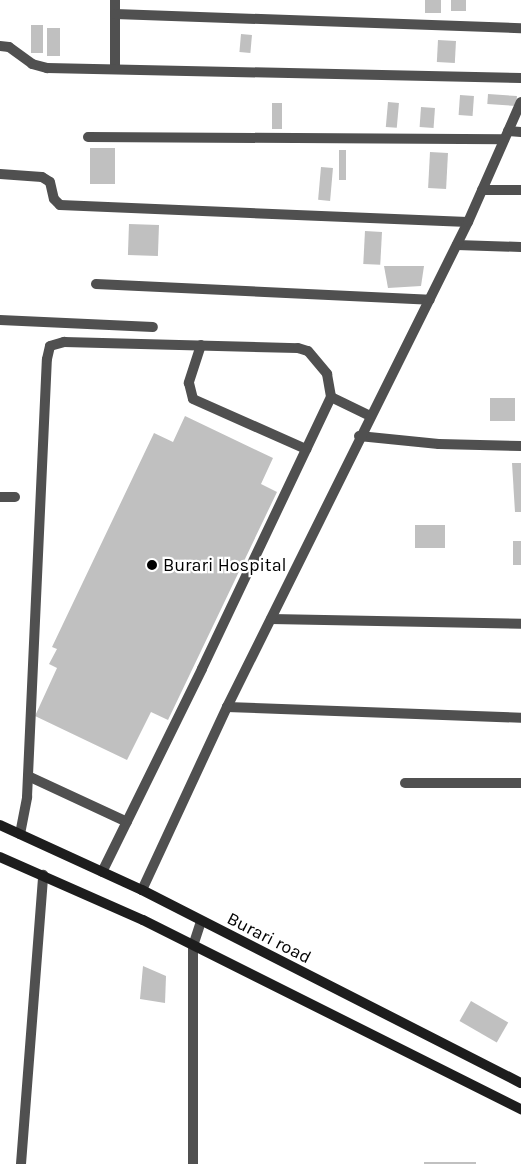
<!DOCTYPE html>
<style>
body{margin:0}
#map{position:relative;width:521px;height:1164px;overflow:hidden;background:#fff;font-family:Karla,sans-serif}
div>[style]{position:absolute}
[style*='--x']{left:calc(var(--x)*1px);top:calc(var(--y)*1px);width:calc(var(--w)*1px);rotate:calc(var(--a)*1deg)}
.building>*{inset:0;background:#c0c0c0;transform-origin:0 0}
.lane>*{height:10px;margin:-5px;padding:0 5px;transform-origin:5px;border-radius:5px;background:#505050}
.street>*{height:10px;margin:-5px;padding:0 5px;transform-origin:5px;border-radius:5px;background:#505050}
.secondary>*{height:10px;margin:-5px;padding:0 5px;transform-origin:5px;border-radius:5px;background:#1d1d1d}
.dots>*{width:14px;height:14px;translate:-50% -50%;box-sizing:border-box;border:2px solid #fff;border-radius:50%}
span{translate:-50% -50%;white-space:nowrap;text-align:center;line-height:1.15;-webkit-text-stroke:4.5px #fff;paint-order:stroke}
.poi-label{font-size:18px;color:#000}
.left{translate:0 -50%;text-align:left}
.street-label{font-size:18px;color:#000}
</style>
<div id="map">
<div class="building">
<div style="left:425px;top:0;width:16px;height:13px"></div>
<div style="left:451px;top:0;width:15px;height:11px"></div>
<div style="left:31px;top:25px;width:12px;height:28px"></div>
<div style="left:47px;top:28px;width:13px;height:28px"></div>
<div style="left:241px;top:34px;width:11px;height:18px;rotate:5deg"></div>
<div style="left:438px;top:40px;width:18px;height:22px;rotate:3deg"></div>
<div style="left:488px;top:94px;width:29px;height:10px;rotate:4deg"></div>
<div style="left:460px;top:95px;width:14px;height:20px;rotate:4deg"></div>
<div style="left:388px;top:102px;width:11px;height:25px;rotate:5deg"></div>
<div style="left:272px;top:103px;width:10px;height:26px"></div>
<div style="left:421px;top:107px;width:14px;height:20px;rotate:4deg"></div>
<div style="left:90px;top:148px;width:25px;height:36px"></div>
<div style="left:339px;top:150px;width:7px;height:30px"></div>
<div style="left:430px;top:152px;width:18px;height:36px;rotate:3deg"></div>
<div style="left:321px;top:167px;width:12px;height:33px;rotate:5deg"></div>
<div style="left:129px;top:224px;width:30px;height:31px;rotate:2deg"></div>
<div style="left:365px;top:231px;width:17px;height:33px;rotate:3deg"></div>
<div style="clip-path:polygon(384px 266px,424px 266px,421px 286px,388px 288px)"></div>
<div style="left:490px;top:398px;width:25px;height:23px"></div>
<div style="clip-path:polygon(185px 416px,273px 458px,261px 484px,277px 492px,168px 720px,151px 712px,127px 760px,35px 716px,57px 668px,49px 664px,57px 649px,52px 647px,154px 433px,173px 442px)"></div>
<div style="clip-path:polygon(512px 463px,521px 463px,521px 512px,515px 512px)"></div>
<div style="left:415px;top:525px;width:30px;height:23px"></div>
<div style="left:513px;top:541px;width:8px;height:24px"></div>
<div style="clip-path:polygon(143px 966px,166px 976px,165px 1003px,140px 999px)"></div>
<div style="left:471px;top:1001px;width:43px;height:23px;rotate:30deg"></div>
<div style="left:424px;top:1162px;width:52px;height:2px"></div>
</div>
<div class="lane">
<div style="--x:201;--y:345;--w:40;--a:108"></div>
<div style="--x:189;--y:383;--w:16;--a:76"></div>
<div style="--x:193;--y:399;--w:124;--a:23.9"></div>
<div style="--x:331;--y:397;--w:43;--a:26"></div>
<div style="--x:28;--y:776;--w:109;--a:24.9"></div>
<div style="--x:20;--y:834;--w:38;--a:-79"></div>
<div style="--x:27;--y:797;--w:438;--a:-87.4"></div>
<div style="--x:47;--y:359;--w:13;--a:-77"></div>
<div style="--x:50;--y:346;--w:15;--a:-16"></div>
<div style="--x:64;--y:342;--w:234;--a:1.5"></div>
<div style="--x:298;--y:348;--w:10;--a:17"></div>
<div style="--x:308;--y:351;--w:30;--a:50"></div>
<div style="--x:327;--y:374;--w:23;--a:80"></div>
<div style="--x:331;--y:397;--w:301;--a:115.4"></div>
<div style="--x:202;--y:669;--w:226;--a:116.2"></div>
</div>
<div class="street">
<div style="--x:115;--y:0;--w:68;--a:90"></div>
<div style="--x:115;--y:14;--w:406;--a:2"></div>
<div style="--x:0;--y:46;--w:9;--a:6"></div>
<div style="--x:9;--y:47;--w:29;--a:36"></div>
<div style="--x:32;--y:64;--w:16;--a:15"></div>
<div style="--x:47;--y:68;--w:474;--a:1.2"></div>
<div style="--x:508;--y:131;--w:13;--a:4"></div>
<div style="--x:88;--y:137;--w:416;--a:0.3"></div>
<div style="--x:0;--y:174;--w:42;--a:4.1"></div>
<div style="--x:42;--y:177;--w:9;--a:32"></div>
<div style="--x:50;--y:182;--w:17;--a:77"></div>
<div style="--x:54;--y:199;--w:8;--a:45"></div>
<div style="--x:60;--y:205;--w:408;--a:2.4"></div>
<div style="--x:482;--y:190;--w:39;--a:0"></div>
<div style="--x:457;--y:245;--w:64;--a:1.8"></div>
<div style="--x:96;--y:284;--w:334;--a:2.7"></div>
<div style="--x:0;--y:320;--w:153;--a:2.6"></div>
<div style="--x:359;--y:436;--w:80;--a:5.7"></div>
<div style="--x:439;--y:444;--w:82;--a:1.4"></div>
<div style="--x:0;--y:497;--w:15;--a:0"></div>
<div style="--x:271;--y:619;--w:250;--a:1.1"></div>
<div style="--x:227;--y:707;--w:294;--a:2.1"></div>
<div style="--x:405;--y:783;--w:116;--a:0"></div>
<div style="--x:142;--y:890;--w:202;--a:-65.1"></div>
<div style="--x:227;--y:707;--w:542;--a:-63.58"></div>
<div style="--x:468;--y:222;--w:131;--a:-66.2"></div>
<div style="--x:21;--y:1164;--w:290;--a:-85.6"></div>
<div style="--x:193;--y:1164;--w:218;--a:-90"></div>
<div style="--x:193;--y:946;--w:26;--a:-72"></div>
</div>
<div class="secondary">
<div style="--x:0;--y:825;--w:156;--a:24.6"></div>
<div style="--x:142;--y:890;--w:425;--a:27"></div>
<div style="--x:0;--y:857;--w:156;--a:23.8"></div>
<div style="--x:143;--y:920;--w:423;--a:26.6"></div>
</div>
<div class="dots">
<div style="left:152px;top:565px;background:#000"></div>
</div>
<div class="poi-label">
<span class="left" style="left:163px;top:565px">Burari Hospital</span>
</div>
<div class="street-label">
<span style="left:269px;top:938px;rotate:27deg">Burari road</span>
</div>
</div>
